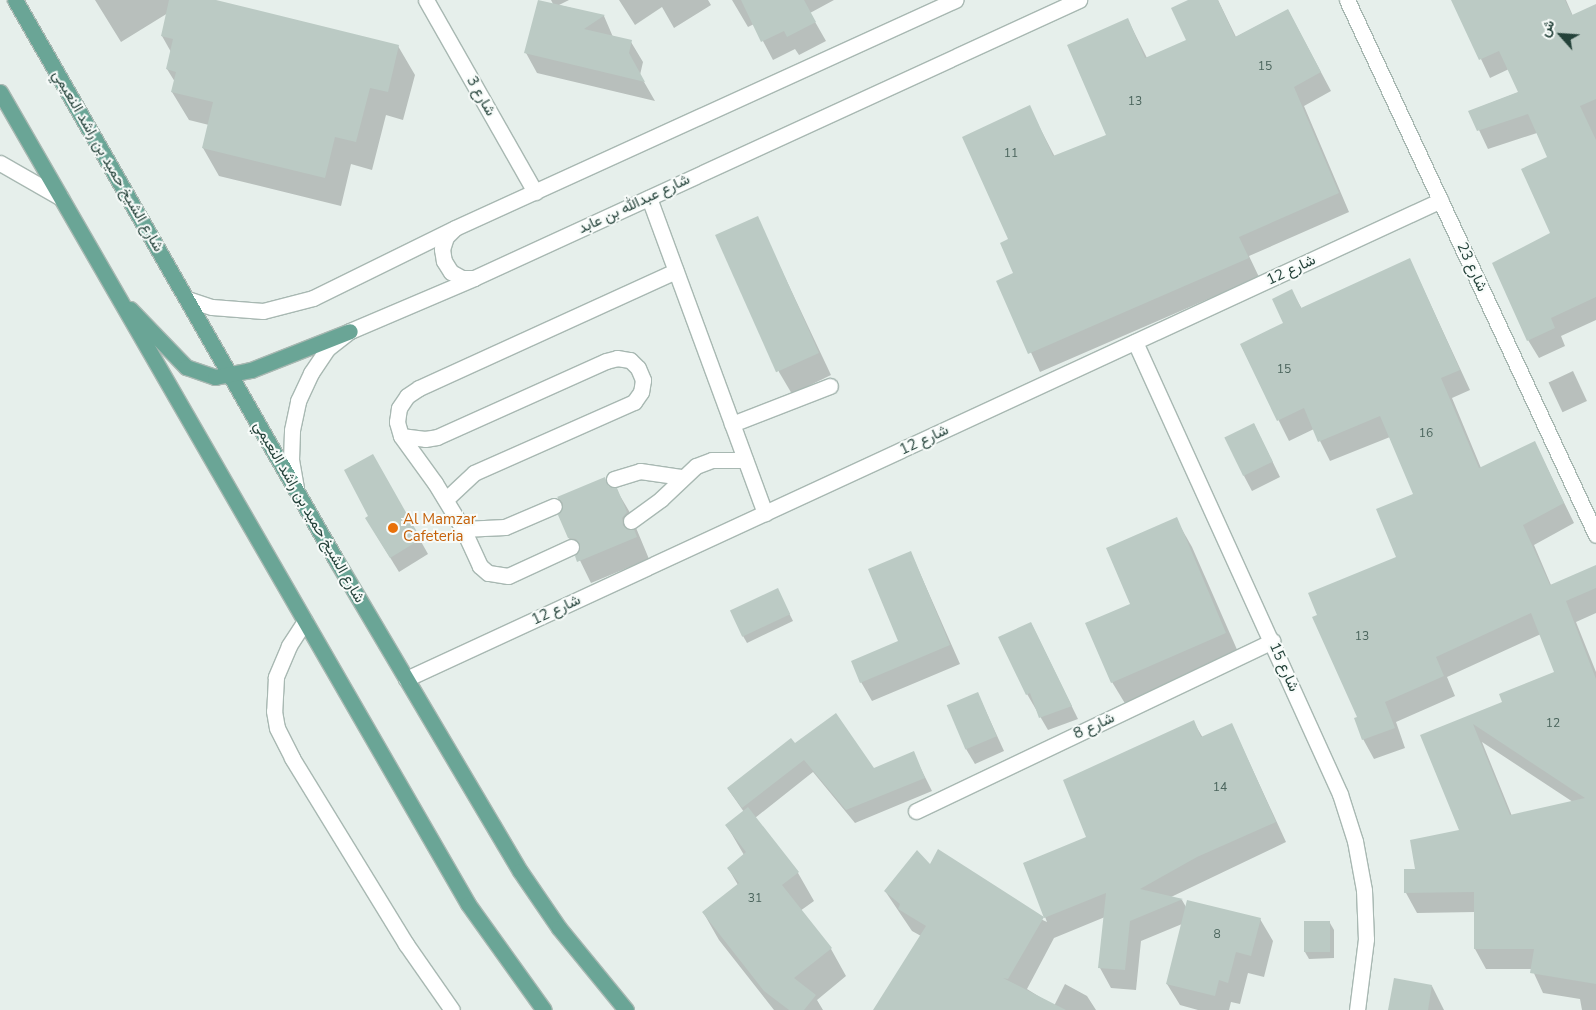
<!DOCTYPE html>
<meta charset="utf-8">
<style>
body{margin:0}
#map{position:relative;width:1596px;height:1010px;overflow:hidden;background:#e6efeb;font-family:"Nunito Sans",Vazirmatn,sans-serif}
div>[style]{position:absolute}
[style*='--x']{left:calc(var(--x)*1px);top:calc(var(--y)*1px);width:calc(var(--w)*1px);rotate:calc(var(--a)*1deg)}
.shadow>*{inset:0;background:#0003;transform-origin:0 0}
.building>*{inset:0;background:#bbcac4;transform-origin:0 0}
.roads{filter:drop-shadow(1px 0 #a8b8b2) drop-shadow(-1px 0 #a8b8b2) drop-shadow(0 1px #a8b8b2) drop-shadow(0 -1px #a8b8b2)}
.service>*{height:15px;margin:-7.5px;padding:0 7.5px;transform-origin:7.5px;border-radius:7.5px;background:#fff}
.minor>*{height:15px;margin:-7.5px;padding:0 7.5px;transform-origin:7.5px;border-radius:7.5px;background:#fff}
.secondary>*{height:15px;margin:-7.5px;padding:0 7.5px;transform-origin:7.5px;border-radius:7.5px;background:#fff}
.primary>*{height:15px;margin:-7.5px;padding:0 7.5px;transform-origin:7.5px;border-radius:7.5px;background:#6aa596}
.dots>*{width:14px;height:14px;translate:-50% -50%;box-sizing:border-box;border:2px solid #f7fbf9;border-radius:50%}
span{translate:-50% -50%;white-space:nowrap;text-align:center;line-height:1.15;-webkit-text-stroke:4px #f7fbf9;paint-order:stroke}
.number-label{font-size:12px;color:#4a645c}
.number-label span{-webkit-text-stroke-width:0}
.street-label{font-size:15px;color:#24423a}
.food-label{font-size:15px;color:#c56008}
.left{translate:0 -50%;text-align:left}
.north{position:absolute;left:1536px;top:10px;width:50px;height:50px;-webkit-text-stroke:4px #f7fbf9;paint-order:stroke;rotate:296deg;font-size:14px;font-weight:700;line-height:20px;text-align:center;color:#24423a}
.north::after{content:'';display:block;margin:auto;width:18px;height:22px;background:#24423a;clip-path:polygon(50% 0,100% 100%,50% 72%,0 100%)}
</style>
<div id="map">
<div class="shadow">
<div style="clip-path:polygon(95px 0,211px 0,398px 46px,415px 75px,403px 120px,386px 115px,372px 170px,351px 164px,341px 206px,219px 176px,203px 148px,209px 125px,189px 120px,172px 92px,175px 82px,167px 69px,171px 52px,162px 36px,168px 13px,121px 42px)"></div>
<div style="clip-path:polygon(551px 0,569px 0,559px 5px,604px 16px,613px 37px,631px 42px,643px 62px,640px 75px,655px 101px,537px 73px,526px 53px,553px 4px)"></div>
<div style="clip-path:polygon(619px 0,708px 0,711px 5px,674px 28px,662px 7px,635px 25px)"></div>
<div style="clip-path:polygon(732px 0,834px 0,810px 13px,826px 41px,799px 55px,795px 49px,773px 60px,754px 24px,748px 27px)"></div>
<div style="clip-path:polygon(1191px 0,1218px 0,1236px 37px,1288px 10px,1331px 91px,1304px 106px,1349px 212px,1249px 256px,1259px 277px,1040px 372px,998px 281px,1015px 274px,1010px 240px,1029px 107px,1055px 157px,1108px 136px,1128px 20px,1147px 58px,1188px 41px)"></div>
<div style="clip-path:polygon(1453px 0,1566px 0,1573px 16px,1596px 7px,1596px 320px,1561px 336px,1565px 346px,1539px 358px,1528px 340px,1552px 234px,1549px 157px,1537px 133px,1488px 149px,1470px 111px,1519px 92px,1509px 69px,1490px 78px)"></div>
<div style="clip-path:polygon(757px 218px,831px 375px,792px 394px,779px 372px)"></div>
<div style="clip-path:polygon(evenodd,1410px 260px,1470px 390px,1452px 398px,1481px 468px,1535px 443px,1574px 523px,1534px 545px,1551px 585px,1596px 574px,1596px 613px,1576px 622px,1596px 672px,1596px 1010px,1582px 1010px,1580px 999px,1543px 993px,1532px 969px,1486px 969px,1475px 949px,1475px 912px,1417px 913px,1406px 893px,1417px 870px,1460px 831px,1422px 736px,1503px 703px,1556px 673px,1541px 634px,1447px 677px,1455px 696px,1396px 722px,1405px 748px,1374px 759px,1363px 739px,1358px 717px,1415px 495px,1390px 437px,1330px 461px,1314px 429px,1289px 441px,1241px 345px,1284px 324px,1291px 290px,1302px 309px,1410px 260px,1482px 742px,1573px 802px,1512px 816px,1482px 742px)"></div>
<div style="left:1573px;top:371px;width:33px;height:27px;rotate:65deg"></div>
<div style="clip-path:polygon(1254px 424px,1280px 477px,1252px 491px,1244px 476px)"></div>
<div style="clip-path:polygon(373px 456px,428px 554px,399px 572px,375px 533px,370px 516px)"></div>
<div style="clip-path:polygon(604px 479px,609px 488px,616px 489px,629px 511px,649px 559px,591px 583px,569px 538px,558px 498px)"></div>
<div style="clip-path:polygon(1176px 519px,1192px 547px,1242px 661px,1129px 710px,1112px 682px,1132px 605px)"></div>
<div style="clip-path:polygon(911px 553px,960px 664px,872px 701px,861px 682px,900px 641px)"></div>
<div style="clip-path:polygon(781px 597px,793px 621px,747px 643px,743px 636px)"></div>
<div style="clip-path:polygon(1031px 623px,1078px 719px,1048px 730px,1027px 694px)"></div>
<div style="clip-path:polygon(978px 694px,1004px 751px,975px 764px,966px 749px)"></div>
<div style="clip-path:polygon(1193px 721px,1203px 738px,1232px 725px,1286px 842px,1171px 897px,1182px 900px,1186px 907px,1260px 919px,1273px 941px,1264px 977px,1248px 973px,1240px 1004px,1231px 1002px,1229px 1010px,1198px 1010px,1180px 1005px,1167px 984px,1182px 924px,1141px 941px,1136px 990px,1111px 988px,1100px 968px,1105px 917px,1054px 938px,1027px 989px,1054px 1006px,1065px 984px,1087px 996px,1096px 1010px,874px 1010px,921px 936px,912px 931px,885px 891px,930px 867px,1047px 922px,1024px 863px,1088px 838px)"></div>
<div style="clip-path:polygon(795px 745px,873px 769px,913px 753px,932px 791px,855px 823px,813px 772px,755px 818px,798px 873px,814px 901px,800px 911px,831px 949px,846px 976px,817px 1000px,823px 1010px,774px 1010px,719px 940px,703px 912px,738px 885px,728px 868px,744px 855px,727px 826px,744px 812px,728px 789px)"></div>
<div style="clip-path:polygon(1330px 923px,1334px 930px,1334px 958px,1309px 959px,1305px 952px)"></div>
<div style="clip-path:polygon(1432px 986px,1444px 1010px,1389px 1010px)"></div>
</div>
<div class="building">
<div style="clip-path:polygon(169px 0,216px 0,399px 45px,388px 92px,370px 88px,356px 142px,335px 137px,325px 178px,202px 148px,213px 102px,171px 92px,176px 72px,166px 69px,173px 39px,161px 36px)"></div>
<div style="clip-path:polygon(538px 0,605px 15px,584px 29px,632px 40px,629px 53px,645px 82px,524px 53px)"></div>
<div style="clip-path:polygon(741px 0,804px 0,816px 22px,787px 37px,784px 31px,761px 42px)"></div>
<div style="clip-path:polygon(1188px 0,1218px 0,1235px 37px,1288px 9px,1321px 72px,1294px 87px,1339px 193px,1239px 237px,1249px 258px,1028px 354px,996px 281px,1013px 273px,1000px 243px,1008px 239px,962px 137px,1030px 105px,1053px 156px,1106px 135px,1067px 45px,1128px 18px,1145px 58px,1186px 40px,1171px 8px)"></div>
<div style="clip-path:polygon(1451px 0,1565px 0,1572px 15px,1596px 4px,1596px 99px,1580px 106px,1596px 140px,1596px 297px,1551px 318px,1555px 328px,1527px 341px,1492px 263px,1550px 233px,1521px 169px,1547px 157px,1528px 114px,1477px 131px,1468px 111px,1518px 92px,1499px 51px,1479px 60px)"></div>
<div style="left:758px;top:216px;width:150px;height:47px;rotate:66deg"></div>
<div style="clip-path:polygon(evenodd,1410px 258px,1460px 370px,1441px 378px,1479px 468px,1535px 441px,1564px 503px,1523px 525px,1550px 585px,1596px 565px,1596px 588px,1566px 601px,1596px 679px,1596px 984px,1530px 973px,1534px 949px,1474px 949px,1474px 892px,1404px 893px,1404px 869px,1415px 869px,1410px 840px,1459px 830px,1420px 735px,1502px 702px,1499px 694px,1554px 672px,1531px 613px,1436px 657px,1444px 676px,1385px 702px,1395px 728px,1362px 740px,1354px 718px,1357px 717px,1312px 617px,1317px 615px,1308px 593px,1396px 557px,1376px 509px,1413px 494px,1380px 416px,1318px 442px,1304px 408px,1277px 421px,1240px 344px,1283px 323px,1272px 299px,1292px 289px,1301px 308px,1410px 258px,1473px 724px,1585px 798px,1510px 815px,1473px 724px)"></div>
<div style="left:1254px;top:423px;width:43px;height:33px;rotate:64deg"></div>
<div style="clip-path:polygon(373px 454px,421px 539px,390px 558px,365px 518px,368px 516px,344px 470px)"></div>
<div style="clip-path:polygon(605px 477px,608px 486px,617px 488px,627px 512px,622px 518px,623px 526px,634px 529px,637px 537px,577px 562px,575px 556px,580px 544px,576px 539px,568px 538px,558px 515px,563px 503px,557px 497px)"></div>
<div style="clip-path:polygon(1177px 517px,1226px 633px,1111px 683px,1085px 623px,1130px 604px,1106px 548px)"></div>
<div style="clip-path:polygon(911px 551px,950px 645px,860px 683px,851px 661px,898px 641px,868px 569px)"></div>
<div style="left:778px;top:588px;width:29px;height:53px;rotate:65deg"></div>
<div style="clip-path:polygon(1031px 622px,1072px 706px,1039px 718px,1030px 693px,1026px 695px,998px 637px)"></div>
<div style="left:978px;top:692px;width:48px;height:34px;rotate:67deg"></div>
<div style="clip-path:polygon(836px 713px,874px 768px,914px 751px,925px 778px,846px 810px,804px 760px,742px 808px,727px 788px,791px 738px,795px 743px)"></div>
<div style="clip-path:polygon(1194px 720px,1201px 737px,1232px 723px,1276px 822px,1197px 857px,1140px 889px,1183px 899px,1130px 921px,1125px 970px,1098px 968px,1106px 893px,1044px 918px,1023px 863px,1086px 837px,1063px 780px)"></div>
<div style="clip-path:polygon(748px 807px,799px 872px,782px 885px,832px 948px,794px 978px,816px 995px,804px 1010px,789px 1010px,764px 991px,702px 912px,739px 883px,727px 868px,746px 852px,725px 825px)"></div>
<div style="clip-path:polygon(938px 849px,1044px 917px,1008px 979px,1003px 978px,1066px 1010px,873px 1010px,926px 926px,898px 909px,900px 904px,884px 891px,917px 850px,930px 864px)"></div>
<div style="clip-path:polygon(1187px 900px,1261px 918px,1251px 956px,1236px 952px,1228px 983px,1219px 980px,1215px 996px,1166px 984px)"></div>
<div style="left:1304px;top:921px;width:26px;height:31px"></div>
<div style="clip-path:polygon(1394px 978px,1432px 985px,1428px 1010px,1388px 1010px)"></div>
</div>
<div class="roads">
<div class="service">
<div style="--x:0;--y:163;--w:70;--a:29.8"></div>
<div style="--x:649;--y:198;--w:336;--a:69.8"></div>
<div style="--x:732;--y:424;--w:105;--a:-21.2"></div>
<div style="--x:401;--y:436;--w:24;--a:7"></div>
<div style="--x:425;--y:439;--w:12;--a:-9"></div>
<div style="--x:437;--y:437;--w:185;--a:-24.2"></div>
<div style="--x:606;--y:361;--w:11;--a:-15"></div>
<div style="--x:617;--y:358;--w:13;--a:9"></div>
<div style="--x:630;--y:360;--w:11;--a:45"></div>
<div style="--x:638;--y:368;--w:13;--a:67"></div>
<div style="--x:643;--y:380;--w:12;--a:99"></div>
<div style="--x:641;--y:392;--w:12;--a:125"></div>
<div style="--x:634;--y:402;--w:175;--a:156.1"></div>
<div style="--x:474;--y:473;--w:38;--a:137"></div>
<div style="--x:614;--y:479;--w:27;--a:-17"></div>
<div style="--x:640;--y:471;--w:41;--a:8.3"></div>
<div style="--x:631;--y:521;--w:37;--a:-36"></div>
<div style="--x:661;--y:499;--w:48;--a:-43.3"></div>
<div style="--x:696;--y:466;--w:17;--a:-21"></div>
<div style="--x:712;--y:460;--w:33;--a:0"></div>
<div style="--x:463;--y:529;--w:42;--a:-2.7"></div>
<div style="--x:505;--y:527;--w:53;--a:-23.2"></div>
<div style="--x:571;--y:547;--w:69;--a:155.3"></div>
<div style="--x:508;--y:576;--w:20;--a:-171"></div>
<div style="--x:488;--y:573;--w:11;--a:-139"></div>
<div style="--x:480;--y:566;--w:41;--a:-114.7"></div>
<div style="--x:463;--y:529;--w:54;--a:-121.3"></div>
<div style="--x:435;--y:483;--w:58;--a:-125.9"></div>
<div style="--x:401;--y:436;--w:15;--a:-106"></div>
<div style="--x:397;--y:422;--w:14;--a:-82"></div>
<div style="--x:399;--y:408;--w:14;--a:-56"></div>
<div style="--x:407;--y:396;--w:14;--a:-34"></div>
<div style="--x:419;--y:388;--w:282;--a:-24.5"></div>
<div style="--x:305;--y:621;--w:30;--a:123"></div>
<div style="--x:289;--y:646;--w:34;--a:113"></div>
<div style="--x:276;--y:677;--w:34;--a:93"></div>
<div style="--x:274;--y:711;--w:17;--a:80"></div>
<div style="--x:277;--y:728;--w:34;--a:63"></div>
<div style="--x:292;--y:758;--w:218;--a:58.5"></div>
<div style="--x:406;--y:944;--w:80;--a:55.1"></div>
</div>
<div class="minor">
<div style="--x:426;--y:0;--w:221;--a:60.4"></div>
<div style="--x:1347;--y:0;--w:590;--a:65.04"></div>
<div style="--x:1135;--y:342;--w:496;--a:65.6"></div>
<div style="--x:1340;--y:794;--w:49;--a:72.3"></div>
<div style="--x:1355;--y:841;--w:50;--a:79.6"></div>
<div style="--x:1364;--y:890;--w:49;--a:87.7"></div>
<div style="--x:1366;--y:939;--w:72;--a:97.2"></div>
<div style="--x:406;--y:679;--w:1140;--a:-24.83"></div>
<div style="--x:916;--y:811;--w:395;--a:-25.5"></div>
</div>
<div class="secondary">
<div style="--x:454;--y:229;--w:11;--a:135"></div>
<div style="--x:446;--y:237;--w:13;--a:108"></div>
<div style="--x:442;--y:249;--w:12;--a:81"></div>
<div style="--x:444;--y:261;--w:13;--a:58"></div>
<div style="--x:451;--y:272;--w:13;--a:29"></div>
<div style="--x:462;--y:278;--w:12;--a:0"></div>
<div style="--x:187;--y:299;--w:26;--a:18"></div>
<div style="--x:212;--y:307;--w:51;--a:4.5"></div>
<div style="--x:263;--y:311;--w:52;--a:-14.6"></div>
<div style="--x:313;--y:298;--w:158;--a:-26.2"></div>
<div style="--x:455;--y:228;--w:550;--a:-24.51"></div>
<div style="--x:296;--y:488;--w:28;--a:-100"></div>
<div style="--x:291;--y:460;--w:30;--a:-88"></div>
<div style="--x:292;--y:430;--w:30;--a:-78"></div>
<div style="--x:298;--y:401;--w:31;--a:-65"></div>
<div style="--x:311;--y:373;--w:30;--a:-56"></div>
<div style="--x:328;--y:348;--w:28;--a:-38"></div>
<div style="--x:350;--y:331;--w:135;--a:-23.1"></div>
<div style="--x:474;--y:278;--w:666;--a:-24.68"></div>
</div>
<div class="primary">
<div style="--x:15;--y:0;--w:645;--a:60.18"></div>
<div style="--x:336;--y:560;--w:361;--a:59.4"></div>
<div style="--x:520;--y:871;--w:69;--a:55.6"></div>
<div style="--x:559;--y:928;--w:106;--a:50.7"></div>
<div style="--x:0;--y:92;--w:937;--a:60.04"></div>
<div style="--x:468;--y:904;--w:130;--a:54.4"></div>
<div style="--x:130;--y:309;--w:81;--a:46"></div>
<div style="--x:186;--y:367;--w:31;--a:19"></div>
<div style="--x:215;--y:377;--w:37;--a:-11"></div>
<div style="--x:251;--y:370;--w:106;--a:-21.5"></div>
</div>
</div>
<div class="dots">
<div style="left:393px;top:528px;background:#e8710a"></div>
</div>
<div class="number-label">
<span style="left:1265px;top:67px">15</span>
<span style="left:1135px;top:102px">13</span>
<span style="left:1011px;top:154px">11</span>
<span style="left:1284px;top:370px">15</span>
<span style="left:1426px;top:434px">16</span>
<span style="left:1362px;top:637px">13</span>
<span style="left:1553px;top:724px">12</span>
<span style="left:1220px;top:788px">14</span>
<span style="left:755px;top:899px">31</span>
<span style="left:1217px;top:935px">8</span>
</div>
<div class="street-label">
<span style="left:481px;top:96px;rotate:60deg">شارع 3</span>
<span style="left:108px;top:161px;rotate:60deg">شارع الشيخ حميد بن راشد النعيمي</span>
<span style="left:634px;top:204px;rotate:-25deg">شارع عبدالله بن عابد</span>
<span style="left:1472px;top:267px;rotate:65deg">شارع 23</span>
<span style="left:1291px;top:270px;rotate:-25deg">شارع 12</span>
<span style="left:924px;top:440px;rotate:-25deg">شارع 12</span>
<span style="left:309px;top:512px;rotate:60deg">شارع الشيخ حميد بن راشد النعيمي</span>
<span style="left:556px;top:610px;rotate:-25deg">شارع 12</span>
<span style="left:1284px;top:667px;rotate:66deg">شارع 15</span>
<span style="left:1094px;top:726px;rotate:-25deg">شارع 8</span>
</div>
<div class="food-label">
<span class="left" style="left:403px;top:528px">Al Mamzar<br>Cafeteria</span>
</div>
<div class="north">ش</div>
</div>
